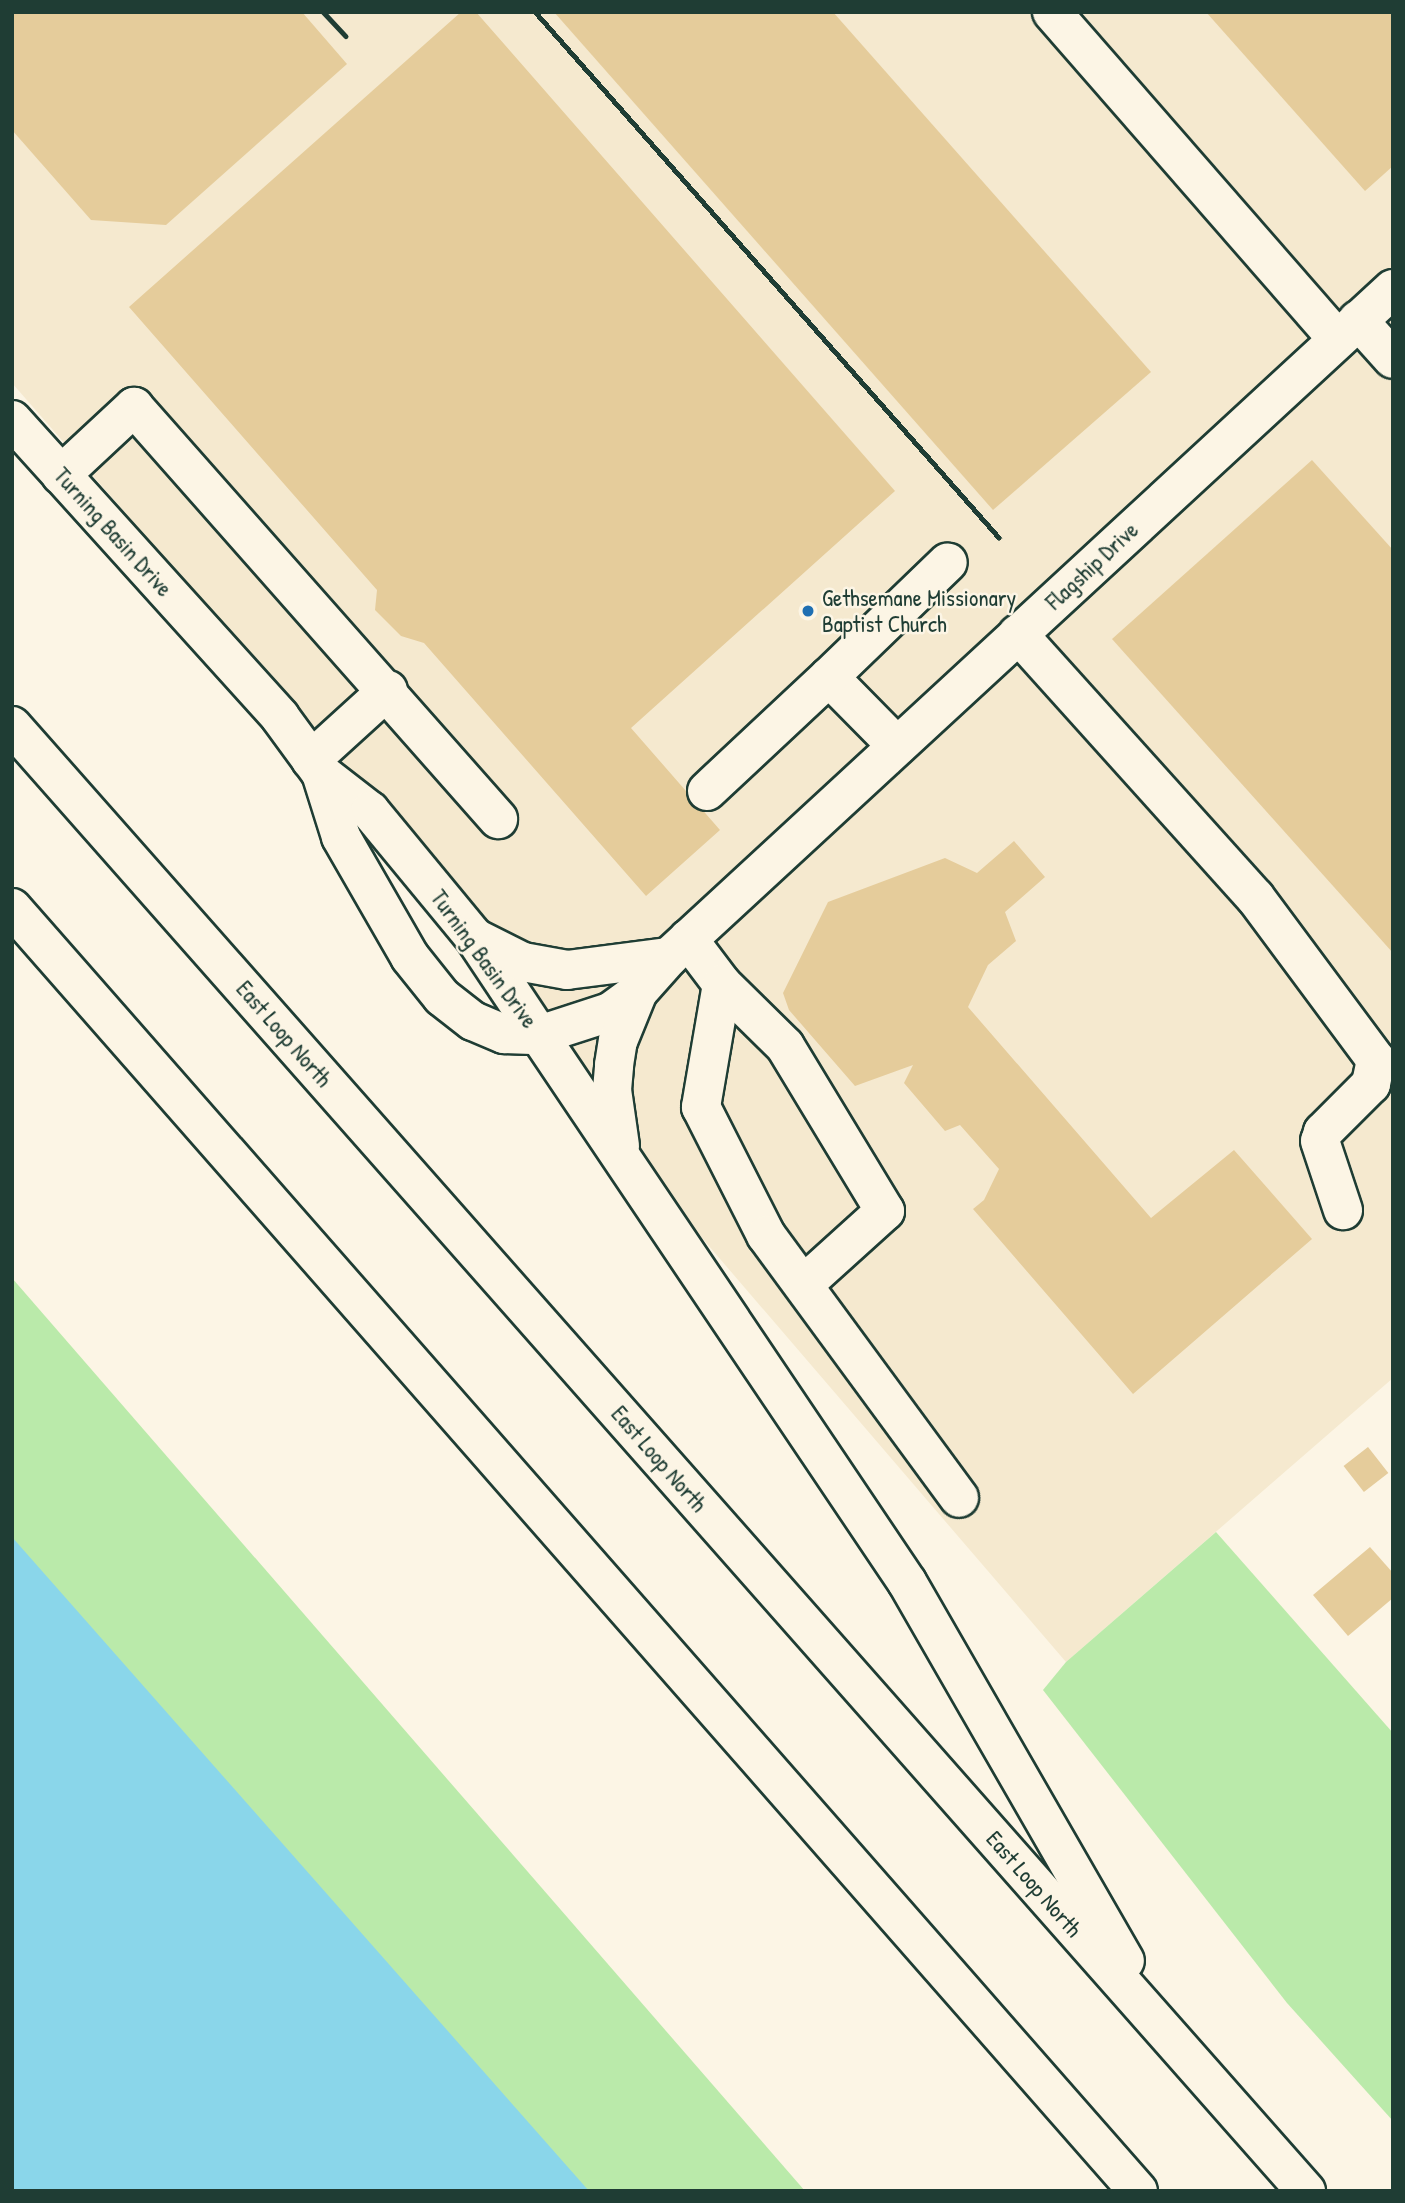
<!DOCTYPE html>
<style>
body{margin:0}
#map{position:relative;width:1405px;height:2203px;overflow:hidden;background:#fcf5e5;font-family:"Patrick Hand",sans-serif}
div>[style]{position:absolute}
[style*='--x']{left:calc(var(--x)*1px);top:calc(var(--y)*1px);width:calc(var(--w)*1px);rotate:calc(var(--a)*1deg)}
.built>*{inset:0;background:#f5e9cf}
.green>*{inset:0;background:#baeaaa}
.water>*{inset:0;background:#8ad6ea}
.building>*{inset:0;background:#e5cc9b;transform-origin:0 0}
.roads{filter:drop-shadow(2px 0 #1f3d34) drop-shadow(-2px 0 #1f3d34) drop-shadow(0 2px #1f3d34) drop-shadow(0 -2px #1f3d34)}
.minor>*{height:38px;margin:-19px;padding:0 19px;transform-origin:19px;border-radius:19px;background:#fcf5e5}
.highway>*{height:38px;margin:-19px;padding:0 19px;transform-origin:19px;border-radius:19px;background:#fcf5e5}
.rail>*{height:5px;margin:-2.5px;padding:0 2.5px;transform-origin:2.5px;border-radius:2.5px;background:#1f3d34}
.dots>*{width:19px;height:19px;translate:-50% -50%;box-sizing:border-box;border:4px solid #fcf5e5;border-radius:50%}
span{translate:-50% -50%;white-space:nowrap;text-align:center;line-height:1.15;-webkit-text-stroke:5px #fcf5e5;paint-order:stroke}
.street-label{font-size:23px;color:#1f3d34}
.poi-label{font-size:23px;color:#1f3d34}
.left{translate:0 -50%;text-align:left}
.frame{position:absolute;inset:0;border:14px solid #1f3d34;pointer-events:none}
</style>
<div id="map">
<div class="built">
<div style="clip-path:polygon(12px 12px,1393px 12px,1393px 1378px,1066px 1662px,648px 1175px,482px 922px,12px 383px)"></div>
</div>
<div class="green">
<div style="clip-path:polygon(12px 1278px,805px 2191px,12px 2191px)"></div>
<div style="clip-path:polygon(1216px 1532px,1393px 1733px,1393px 2121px,1287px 2003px,1043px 1690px,1066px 1662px)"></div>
</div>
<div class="water">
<div style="clip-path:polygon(12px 1537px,589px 2191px,12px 2191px)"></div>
</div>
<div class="building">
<div style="clip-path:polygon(12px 12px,302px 12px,347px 64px,166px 225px,91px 220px,12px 130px)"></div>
<div style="clip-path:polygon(461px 12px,476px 12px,895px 491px,631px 728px,720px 830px,646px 896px,424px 643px,401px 636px,375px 610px,377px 590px,129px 307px)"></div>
<div style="clip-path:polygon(554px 12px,833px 12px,1151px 372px,993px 510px)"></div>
<div style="clip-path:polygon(1206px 12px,1393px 12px,1393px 166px,1365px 191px)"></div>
<div style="clip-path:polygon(1312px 460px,1393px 550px,1393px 953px,1112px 639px)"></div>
<div style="clip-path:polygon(1014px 841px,1045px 877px,1005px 912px,1016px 941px,988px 965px,968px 1007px,1151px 1218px,1234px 1150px,1312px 1239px,1133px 1394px,973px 1209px,984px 1200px,999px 1169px,960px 1125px,945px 1131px,904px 1083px,913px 1065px,855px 1086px,789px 1010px,783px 993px,828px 902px,945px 858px,977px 873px)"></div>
<div style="left:1368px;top:1447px;width:33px;height:31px;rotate:52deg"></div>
<div style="clip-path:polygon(1370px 1547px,1393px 1573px,1393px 1598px,1348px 1636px,1313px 1595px)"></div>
</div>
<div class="roads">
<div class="minor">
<div style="--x:1052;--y:12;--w:434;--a:48.9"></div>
<div style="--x:1358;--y:320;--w:52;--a:48.1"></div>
<div style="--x:12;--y:420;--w:400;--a:47.9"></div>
<div style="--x:280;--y:717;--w:69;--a:53.8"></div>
<div style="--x:321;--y:773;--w:62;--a:37.8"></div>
<div style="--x:370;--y:811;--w:163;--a:50.5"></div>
<div style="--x:474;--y:937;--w:118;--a:56.4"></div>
<div style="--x:61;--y:475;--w:100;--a:-43"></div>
<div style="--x:134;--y:407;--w:550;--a:48.54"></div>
<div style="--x:1018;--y:634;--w:354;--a:48"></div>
<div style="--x:1255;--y:897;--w:203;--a:53.4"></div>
<div style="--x:1376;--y:1060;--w:25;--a:102"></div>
<div style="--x:1371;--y:1084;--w:68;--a:135"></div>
<div style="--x:1323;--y:1132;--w:9;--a:108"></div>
<div style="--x:1320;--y:1141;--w:73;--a:71.6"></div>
<div style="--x:897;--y:746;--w:97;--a:-134.6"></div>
<div style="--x:829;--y:677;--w:165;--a:-44"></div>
<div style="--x:311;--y:760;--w:104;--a:-42.3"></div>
<div style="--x:321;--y:773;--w:67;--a:72.6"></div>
<div style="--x:341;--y:837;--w:138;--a:60.1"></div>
<div style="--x:410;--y:957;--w:51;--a:51.3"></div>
<div style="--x:442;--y:997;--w:39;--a:38"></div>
<div style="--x:473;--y:1021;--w:34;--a:23"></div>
<div style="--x:504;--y:1034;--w:35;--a:2"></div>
<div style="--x:539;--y:1035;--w:75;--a:-17.9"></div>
<div style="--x:610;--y:1012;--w:34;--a:-36"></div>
<div style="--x:638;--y:992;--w:47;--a:-48.5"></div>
<div style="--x:669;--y:957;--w:985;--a:-42.7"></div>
<div style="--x:707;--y:791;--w:167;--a:-43.1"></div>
<div style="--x:475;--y:938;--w:54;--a:26.6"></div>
<div style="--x:523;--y:962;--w:45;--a:10.3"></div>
<div style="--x:567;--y:970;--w:103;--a:-7.3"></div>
<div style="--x:688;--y:939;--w:56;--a:52.9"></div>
<div style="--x:722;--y:984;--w:125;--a:99.7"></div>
<div style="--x:701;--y:1107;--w:144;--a:63.1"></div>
<div style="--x:766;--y:1235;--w:326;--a:53.7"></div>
<div style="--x:722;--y:984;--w:88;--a:44.5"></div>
<div style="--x:785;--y:1046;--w:193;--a:58.8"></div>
<div style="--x:885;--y:1211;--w:110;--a:137.9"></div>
</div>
<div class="highway">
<div style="--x:12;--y:726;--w:1955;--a:48.55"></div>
<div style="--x:12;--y:908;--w:1707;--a:48.73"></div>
<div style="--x:539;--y:1035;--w:659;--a:56.07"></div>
<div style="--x:907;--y:1582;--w:437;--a:60.1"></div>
<div style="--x:620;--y:1146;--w:57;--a:-98.1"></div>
<div style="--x:612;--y:1090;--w:25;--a:-85"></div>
<div style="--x:614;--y:1065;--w:24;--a:-81"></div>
<div style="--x:618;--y:1041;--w:53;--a:-67.8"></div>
</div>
</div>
<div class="rail">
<div style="--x:323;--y:12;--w:33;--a:47"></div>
<div style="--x:535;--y:12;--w:701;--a:48.58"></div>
</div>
<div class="dots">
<div style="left:808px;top:611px;background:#1f6fb2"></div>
</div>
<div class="street-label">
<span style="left:113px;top:532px;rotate:48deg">Turning Basin Drive</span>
<span style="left:1092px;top:566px;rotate:-43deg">Flagship Drive</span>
<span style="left:484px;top:959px;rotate:54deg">Turning Basin Drive</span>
<span style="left:284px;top:1034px;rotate:49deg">East Loop North</span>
<span style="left:659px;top:1459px;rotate:49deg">East Loop North</span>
<span style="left:1034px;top:1884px;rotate:49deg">East Loop North</span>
</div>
<div class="poi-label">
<span class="left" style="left:822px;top:611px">Gethsemane Missionary<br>Baptist Church</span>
</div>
<div class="frame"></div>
</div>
